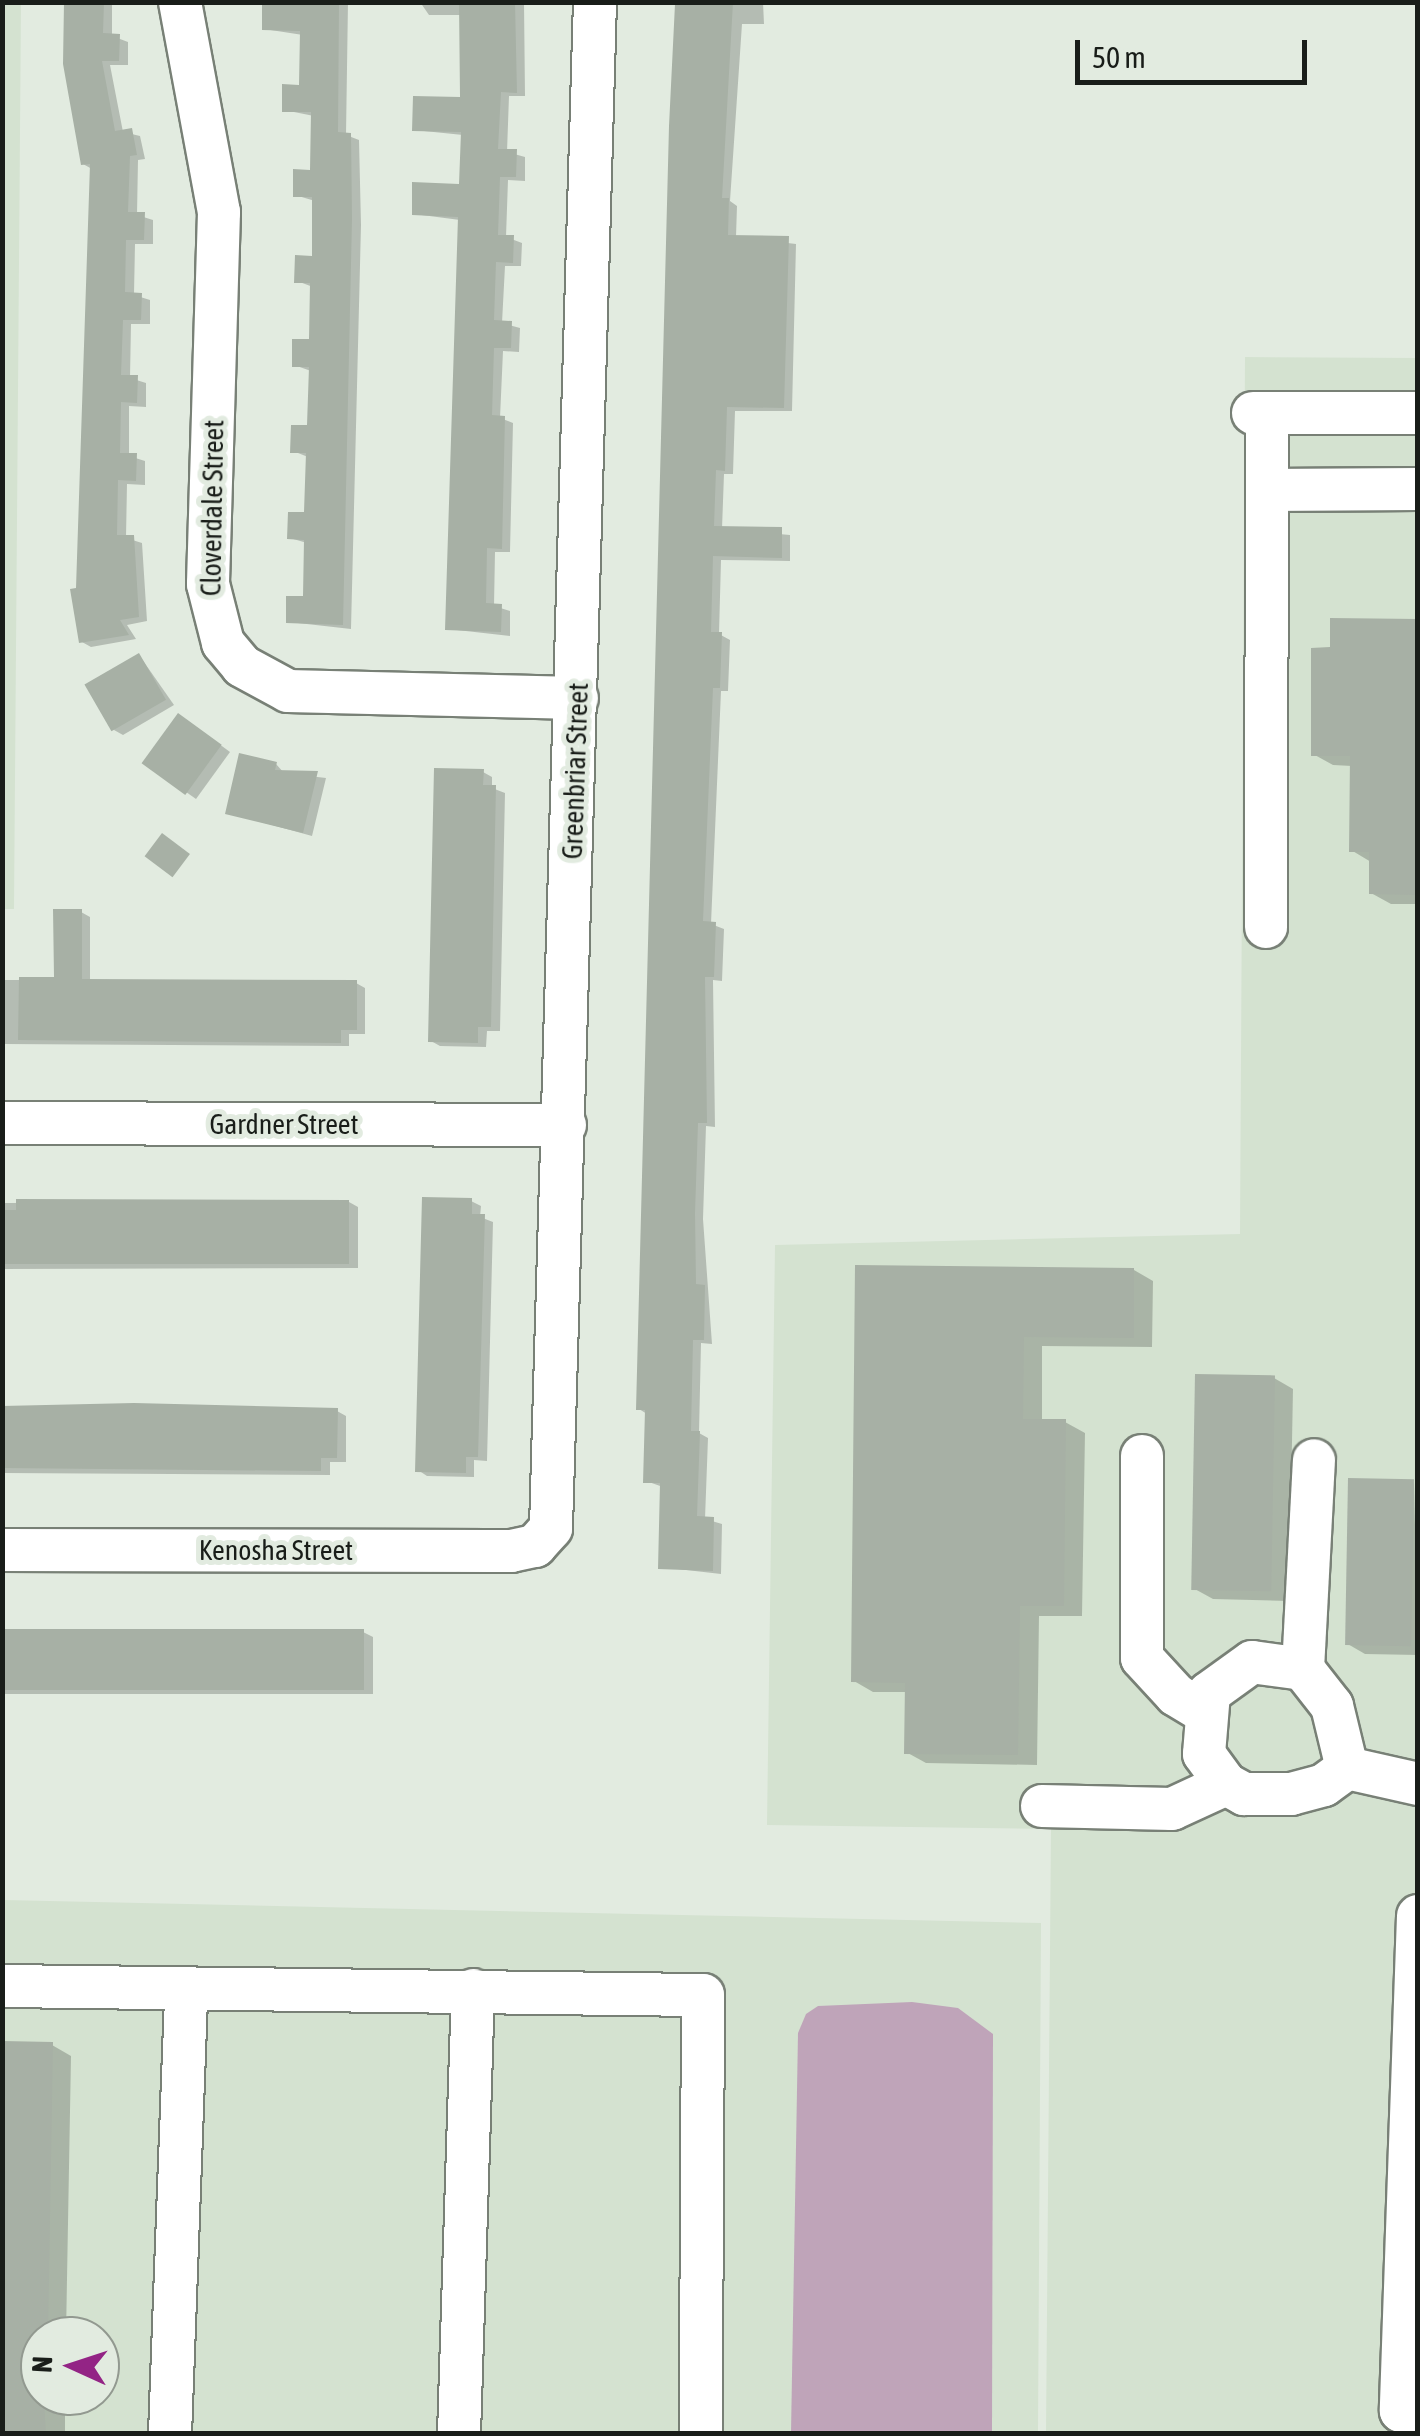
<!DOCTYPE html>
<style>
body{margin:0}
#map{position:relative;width:1420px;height:2436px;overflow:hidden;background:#e2ebe0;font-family:"Asap Condensed",sans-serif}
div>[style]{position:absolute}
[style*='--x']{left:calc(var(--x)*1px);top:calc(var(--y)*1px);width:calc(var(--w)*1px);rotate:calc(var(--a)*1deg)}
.built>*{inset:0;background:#d4e2d0}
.water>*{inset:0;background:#bfa4b9}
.shadow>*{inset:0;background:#0003}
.building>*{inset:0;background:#a7b0a5;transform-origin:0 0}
.roads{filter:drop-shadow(2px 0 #788076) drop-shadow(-2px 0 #788076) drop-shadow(0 2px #788076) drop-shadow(0 -2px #788076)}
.minor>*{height:42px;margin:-21px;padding:0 21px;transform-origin:21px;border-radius:21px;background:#fff}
span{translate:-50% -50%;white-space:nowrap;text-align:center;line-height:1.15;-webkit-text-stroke:10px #e2ebe0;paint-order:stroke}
.street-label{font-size:28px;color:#191d19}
.frame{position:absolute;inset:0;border:5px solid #191d19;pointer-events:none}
.north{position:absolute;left:20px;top:2316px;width:100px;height:100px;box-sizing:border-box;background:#e2ebe0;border:2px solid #929990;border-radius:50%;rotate:273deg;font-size:28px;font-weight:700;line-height:40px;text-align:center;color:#191d19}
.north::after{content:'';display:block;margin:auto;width:35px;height:45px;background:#932485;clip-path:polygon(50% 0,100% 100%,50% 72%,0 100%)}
.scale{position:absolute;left:1075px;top:40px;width:232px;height:45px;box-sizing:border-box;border:5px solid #191d19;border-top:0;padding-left:12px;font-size:30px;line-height:35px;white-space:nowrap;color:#191d19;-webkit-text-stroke:8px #e2ebe0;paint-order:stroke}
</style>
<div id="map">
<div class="built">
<div style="clip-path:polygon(2px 3px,21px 3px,14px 909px,2px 909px)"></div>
<div style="clip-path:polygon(1245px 357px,1417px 358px,1417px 2433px,1046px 2433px,1051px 1829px,767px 1825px,775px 1245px,1240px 1234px)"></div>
<div style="clip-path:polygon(evenodd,3px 1900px,1041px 1923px,1038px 2433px,3px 2434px,3px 1900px,40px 2336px,100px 2336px,100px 2396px,40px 2396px,40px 2336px)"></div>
</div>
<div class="water">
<div style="clip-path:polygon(912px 2002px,958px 2008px,993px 2034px,992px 2433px,791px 2433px,798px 2033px,806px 2014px,818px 2006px)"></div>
</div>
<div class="shadow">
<div style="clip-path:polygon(66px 2px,112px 3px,112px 36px,128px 42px,128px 65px,110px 65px,123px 132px,140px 136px,145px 159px,138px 160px,137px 215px,153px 220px,153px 244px,135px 244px,134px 295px,150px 300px,150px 324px,131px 324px,130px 378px,146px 383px,146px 407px,129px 406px,129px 456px,145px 461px,145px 485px,127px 484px,126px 538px,142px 543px,147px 621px,127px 625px,136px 639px,91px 647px,82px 642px,78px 590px,92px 169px,83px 164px)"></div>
<div style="clip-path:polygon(265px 2px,348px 2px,346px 135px,359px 140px,361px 225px,351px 629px,289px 622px,306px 599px,307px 543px,290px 538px,307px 515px,308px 457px,293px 451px,310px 428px,311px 371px,294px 365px,311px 342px,313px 287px,297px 281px,314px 258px,315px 201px,295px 195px,312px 172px,314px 116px,284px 110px,301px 87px,303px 35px,264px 29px)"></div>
<div style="clip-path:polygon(420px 2px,524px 2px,525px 96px,509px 96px,507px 152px,525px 157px,525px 181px,508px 180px,506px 237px,522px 243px,521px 266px,505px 266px,502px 323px,520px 328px,519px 352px,503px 351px,500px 418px,513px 423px,510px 552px,495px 552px,494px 606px,510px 611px,510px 636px,448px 629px,460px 220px,414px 214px,461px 186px,463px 135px,414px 130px,463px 100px,462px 15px,429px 15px)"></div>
<div style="clip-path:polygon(694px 2px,763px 2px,764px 24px,742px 24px,730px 201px,737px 206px,736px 237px,796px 244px,792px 411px,735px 411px,733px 474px,724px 474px,722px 529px,790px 535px,790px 561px,721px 560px,719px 634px,730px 640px,728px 691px,721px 691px,711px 924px,724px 929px,722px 981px,713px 980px,715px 1127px,706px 1126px,703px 1219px,712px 1344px,701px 1343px,699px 1433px,708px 1438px,705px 1519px,722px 1524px,721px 1574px,660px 1567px,663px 1487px,646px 1481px,647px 1414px,639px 1409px)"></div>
<div style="clip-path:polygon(1418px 621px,1418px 904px,1391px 904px,1371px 893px,1371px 862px,1351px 850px,1352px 766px,1333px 765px,1313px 754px,1332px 650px)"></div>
<div style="clip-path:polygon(139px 655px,174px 705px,123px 735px,114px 730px)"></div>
<div style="clip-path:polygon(188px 721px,230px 752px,196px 799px,145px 763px)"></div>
<div style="clip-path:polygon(276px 764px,284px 773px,326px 778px,312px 836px,228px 813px)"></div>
<div style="clip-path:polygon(483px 772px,492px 777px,492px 788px,505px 793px,500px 1031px,487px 1031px,486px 1047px,440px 1046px,431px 1041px)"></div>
<div style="clip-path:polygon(81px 912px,90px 917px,90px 982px,356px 983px,365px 988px,365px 1034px,349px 1034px,349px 1046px,2px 1044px,2px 980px,56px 980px)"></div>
<div style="clip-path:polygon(471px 1201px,481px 1206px,480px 1217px,493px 1222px,487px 1461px,474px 1460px,474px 1477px,427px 1476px,418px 1470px)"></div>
<div style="clip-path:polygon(349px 1202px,358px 1207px,358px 1268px,2px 1269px,2px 1203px)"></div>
<div style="clip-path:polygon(858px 1267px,1134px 1270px,1153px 1281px,1152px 1347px,1042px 1346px,1042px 1422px,1065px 1422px,1085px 1433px,1082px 1616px,1039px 1616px,1037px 1765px,926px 1763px,906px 1752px,907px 1692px,873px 1692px,854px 1681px)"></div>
<div style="clip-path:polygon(1274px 1378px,1293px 1389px,1289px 1601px,1213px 1599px,1193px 1588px)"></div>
<div style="clip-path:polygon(2px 1409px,337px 1411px,346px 1416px,346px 1462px,330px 1462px,330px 1475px,2px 1473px)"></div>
<div style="clip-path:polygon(1414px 1482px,1418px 1655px,1365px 1654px,1346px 1643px)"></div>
<div style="clip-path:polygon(2px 1630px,363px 1632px,373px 1637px,373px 1694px,2px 1694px)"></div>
<div style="clip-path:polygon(52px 2045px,71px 2056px,66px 2336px,40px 2336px,40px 2396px,65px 2396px,65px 2434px,2px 2434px)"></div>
</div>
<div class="building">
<div style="clip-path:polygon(64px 2px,104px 2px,103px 33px,120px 34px,119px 61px,102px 61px,115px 131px,132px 128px,137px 155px,130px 156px,128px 212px,145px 212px,144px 240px,126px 240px,125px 292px,142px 293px,141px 320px,123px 320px,121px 375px,138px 375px,137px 403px,121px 402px,120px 453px,137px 453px,136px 481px,118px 480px,117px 535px,134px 535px,139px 617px,120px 620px,129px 635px,79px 643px,70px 589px,76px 588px,90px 164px,81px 165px,63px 64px)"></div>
<div style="clip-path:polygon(262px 2px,339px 2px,338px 132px,351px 133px,352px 219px,343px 625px,286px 623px,286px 596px,303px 596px,304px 540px,287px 539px,288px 512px,304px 512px,306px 453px,290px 453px,291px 425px,307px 425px,309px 367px,292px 367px,292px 339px,309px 339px,310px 283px,294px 283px,295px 255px,312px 256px,312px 197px,293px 197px,293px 169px,310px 170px,311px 112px,282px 112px,282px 84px,299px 85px,300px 31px,262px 30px)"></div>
<div style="clip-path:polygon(459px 2px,515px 2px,517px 93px,501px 92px,498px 149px,517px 149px,516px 177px,500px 177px,498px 235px,514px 235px,513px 263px,496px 262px,494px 320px,512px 321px,511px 348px,494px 348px,492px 415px,505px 416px,502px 549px,487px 548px,486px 603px,502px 604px,501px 632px,445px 630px,458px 217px,412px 215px,412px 182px,459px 184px,461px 132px,412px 131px,413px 96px,460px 97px)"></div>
<div style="clip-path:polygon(691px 2px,733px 2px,722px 198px,729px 198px,728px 235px,789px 236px,784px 408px,727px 407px,725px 471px,716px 470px,714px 526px,782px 527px,782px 558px,713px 556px,711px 632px,722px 632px,720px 688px,713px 688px,703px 921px,716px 922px,714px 977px,705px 977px,707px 1123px,698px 1123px,695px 1213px,696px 1284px,705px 1285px,704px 1340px,693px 1340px,691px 1431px,700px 1431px,697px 1516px,714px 1517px,713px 1571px,658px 1569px,660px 1483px,643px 1483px,645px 1410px,636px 1410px,669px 126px,675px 4px)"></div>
<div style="clip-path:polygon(1330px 618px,1418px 619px,1418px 895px,1369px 894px,1369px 852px,1349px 852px,1350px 756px,1311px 756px,1311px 648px,1330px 647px)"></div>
<div style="left:139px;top:653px;width:54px;height:63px;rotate:60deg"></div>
<div style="left:178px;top:713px;width:54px;height:62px;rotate:36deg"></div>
<div style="clip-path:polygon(239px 753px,277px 762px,275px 770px,318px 771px,303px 833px,225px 814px)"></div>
<div style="clip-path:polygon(434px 768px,484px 769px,483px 785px,496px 785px,491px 1027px,478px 1027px,478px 1043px,428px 1042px)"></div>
<div style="left:162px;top:833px;width:35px;height:29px;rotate:37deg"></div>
<div style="clip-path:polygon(53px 909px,82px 909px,82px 979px,357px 980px,357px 1030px,341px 1030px,341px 1043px,18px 1040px,19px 977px,54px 977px)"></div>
<div style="clip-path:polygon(422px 1197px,472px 1198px,472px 1214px,485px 1214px,478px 1457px,466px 1457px,466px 1473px,415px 1472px)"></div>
<div style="clip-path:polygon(16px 1199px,349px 1200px,349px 1264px,2px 1264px,2px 1210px,16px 1210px)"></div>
<div style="clip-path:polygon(855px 1265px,1134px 1268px,1134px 1338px,1024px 1337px,1023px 1419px,1066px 1419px,1064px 1606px,1020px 1606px,1018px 1755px,904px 1754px,905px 1683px,851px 1682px)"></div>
<div style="left:1195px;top:1374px;width:80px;height:216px;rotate:1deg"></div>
<div style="clip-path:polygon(134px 1403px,338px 1408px,337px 1458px,321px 1458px,321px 1471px,2px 1468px,2px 1406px)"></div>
<div style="left:1348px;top:1478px;width:66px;height:167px;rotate:1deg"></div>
<div style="left:364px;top:1629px;width:61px;height:362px;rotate:90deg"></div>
<div style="clip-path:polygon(2px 2041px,53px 2042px,48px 2336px,40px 2336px,46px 2434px,2px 2434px)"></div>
</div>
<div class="roads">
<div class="minor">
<div style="--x:180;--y:2;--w:214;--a:79.5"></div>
<div style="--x:219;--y:212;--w:372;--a:91.7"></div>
<div style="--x:208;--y:584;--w:61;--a:75.7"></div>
<div style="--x:223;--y:643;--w:30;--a:50"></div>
<div style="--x:242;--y:666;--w:52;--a:28.5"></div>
<div style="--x:288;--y:691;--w:289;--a:1.4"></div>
<div style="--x:1253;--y:413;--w:165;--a:0"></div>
<div style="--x:1267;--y:490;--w:151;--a:-0.4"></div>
<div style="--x:1266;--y:927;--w:514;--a:-89.89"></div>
<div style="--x:2;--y:1123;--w:563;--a:0.2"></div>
<div style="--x:1142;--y:1456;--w:202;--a:90"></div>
<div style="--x:1142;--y:1658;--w:50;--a:47.4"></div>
<div style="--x:1176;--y:1695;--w:31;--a:31"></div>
<div style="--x:2;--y:1550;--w:509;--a:0.11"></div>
<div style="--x:511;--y:1551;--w:25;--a:-12"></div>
<div style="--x:535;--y:1546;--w:24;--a:-48"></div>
<div style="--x:551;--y:1528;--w:1527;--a:-88.35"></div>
<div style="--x:1303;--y:1669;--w:209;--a:-87"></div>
<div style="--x:1347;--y:1768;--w:64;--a:-103.6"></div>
<div style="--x:1332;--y:1706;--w:47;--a:-128.1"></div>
<div style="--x:1303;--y:1669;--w:51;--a:-172.2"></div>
<div style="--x:1252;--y:1662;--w:53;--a:144.2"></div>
<div style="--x:1209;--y:1693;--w:61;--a:94.7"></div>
<div style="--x:1204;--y:1754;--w:37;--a:54"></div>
<div style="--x:1226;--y:1784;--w:21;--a:29"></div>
<div style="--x:1244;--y:1794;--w:47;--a:0"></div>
<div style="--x:1291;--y:1794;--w:34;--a:-15"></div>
<div style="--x:1324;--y:1785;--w:29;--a:-36"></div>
<div style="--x:1347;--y:1768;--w:73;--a:12.7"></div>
<div style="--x:1042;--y:1806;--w:130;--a:1.3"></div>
<div style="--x:1172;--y:1809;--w:60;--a:-24.8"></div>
<div style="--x:1418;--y:1916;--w:495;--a:92"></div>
<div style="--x:1401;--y:2411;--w:17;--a:3"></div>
<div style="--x:2;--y:1986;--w:701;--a:0.74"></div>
<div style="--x:703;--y:1995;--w:439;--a:90.3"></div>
<div style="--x:170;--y:2434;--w:443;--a:-87.9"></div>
<div style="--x:459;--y:2434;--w:444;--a:-88.2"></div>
</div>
</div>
<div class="street-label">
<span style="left:212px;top:508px;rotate:-89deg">Cloverdale Street</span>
<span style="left:575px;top:771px;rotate:-88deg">Greenbriar Street</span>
<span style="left:284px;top:1124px">Gardner Street</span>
<span style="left:276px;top:1550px">Kenosha Street</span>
</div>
<div class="frame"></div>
<div class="north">N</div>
<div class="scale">50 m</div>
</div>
